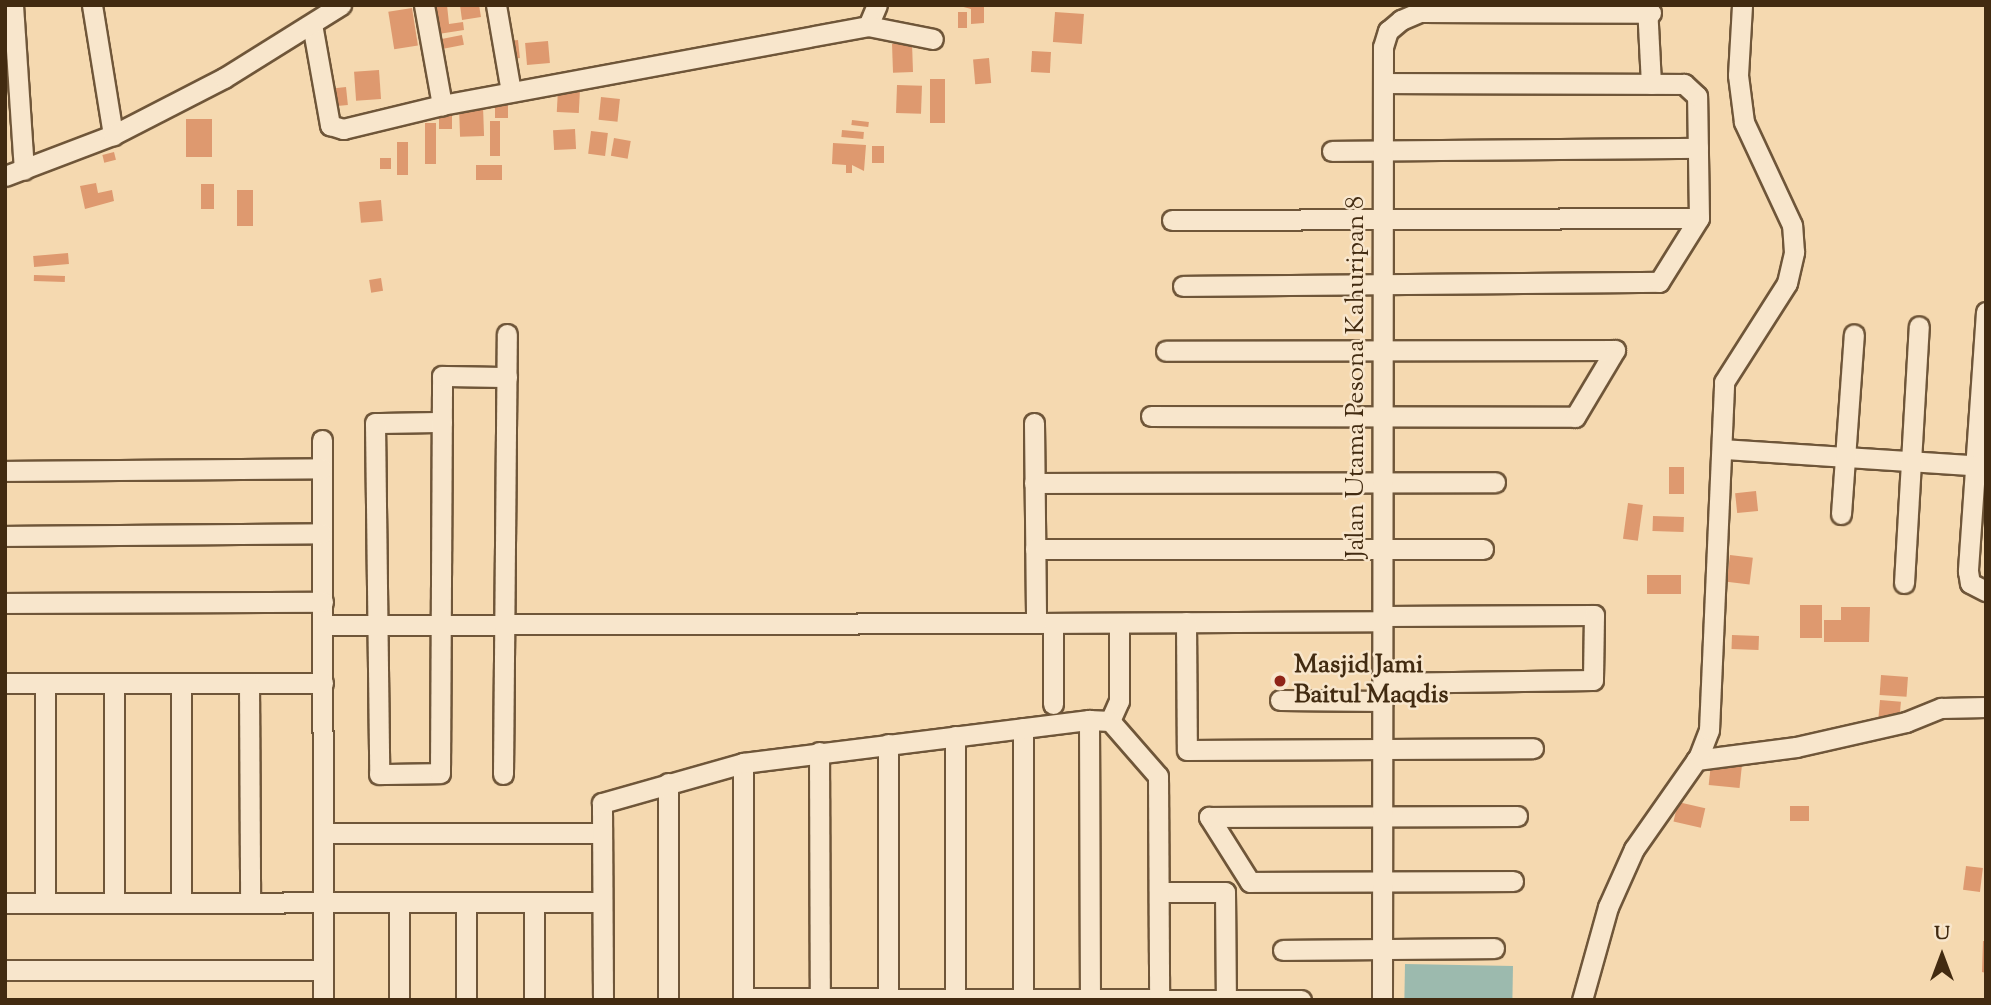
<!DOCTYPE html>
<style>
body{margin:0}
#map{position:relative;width:1991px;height:1005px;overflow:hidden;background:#f5d9b0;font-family:"Sorts Mill Goudy",serif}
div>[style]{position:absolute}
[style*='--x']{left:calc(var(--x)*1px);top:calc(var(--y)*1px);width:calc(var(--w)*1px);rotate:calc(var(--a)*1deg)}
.water>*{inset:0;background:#9cbaae;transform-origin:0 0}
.building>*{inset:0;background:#de996f;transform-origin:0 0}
.roads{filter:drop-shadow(2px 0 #6f5639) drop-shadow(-2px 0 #6f5639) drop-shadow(0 2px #6f5639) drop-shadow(0 -2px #6f5639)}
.minor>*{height:19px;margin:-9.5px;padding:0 9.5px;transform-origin:9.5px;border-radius:9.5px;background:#f8e6cc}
.dots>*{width:19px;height:19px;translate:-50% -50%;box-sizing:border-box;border:4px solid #f8e6cc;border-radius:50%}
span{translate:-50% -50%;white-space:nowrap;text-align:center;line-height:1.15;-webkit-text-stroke:5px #f8e6cc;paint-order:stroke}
.street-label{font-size:26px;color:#422b11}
.poi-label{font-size:26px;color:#422b11;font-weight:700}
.left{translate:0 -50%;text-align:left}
.frame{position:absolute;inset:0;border:7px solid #422b11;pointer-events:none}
.north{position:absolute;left:1907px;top:921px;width:70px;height:70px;-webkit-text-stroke:5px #f8e6cc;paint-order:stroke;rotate:0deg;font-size:19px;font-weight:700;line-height:28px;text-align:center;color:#422b11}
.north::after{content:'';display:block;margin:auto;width:24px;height:32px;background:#422b11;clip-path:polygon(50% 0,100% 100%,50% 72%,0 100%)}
</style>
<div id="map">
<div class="water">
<div style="left:1405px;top:964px;width:108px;height:36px;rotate:1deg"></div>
</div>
<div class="building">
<div style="clip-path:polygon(429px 5px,447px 5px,449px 24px,463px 22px,464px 30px,432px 35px)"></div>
<div style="clip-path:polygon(460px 5px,479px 5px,481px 17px,462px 20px)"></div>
<div style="clip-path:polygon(956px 5px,984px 5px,984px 23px,971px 24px,971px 9px)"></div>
<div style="left:412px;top:8px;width:38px;height:24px;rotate:81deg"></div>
<div style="left:958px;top:12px;width:9px;height:16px"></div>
<div style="left:1055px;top:12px;width:29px;height:30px;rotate:4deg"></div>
<div style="left:462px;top:35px;width:10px;height:26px;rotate:79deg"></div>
<div style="left:518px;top:40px;width:18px;height:12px;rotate:84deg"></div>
<div style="left:548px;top:41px;width:22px;height:23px;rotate:85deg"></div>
<div style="left:912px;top:43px;width:29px;height:20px;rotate:88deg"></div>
<div style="left:1032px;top:51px;width:19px;height:21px;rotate:3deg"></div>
<div style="left:989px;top:58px;width:25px;height:16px;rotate:85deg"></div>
<div style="left:379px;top:70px;width:29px;height:25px;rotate:86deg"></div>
<div style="left:930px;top:79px;width:15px;height:44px"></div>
<div style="left:897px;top:85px;width:25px;height:28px;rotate:2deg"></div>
<div style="left:346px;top:87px;width:18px;height:16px;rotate:84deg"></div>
<div style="left:558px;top:89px;width:22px;height:23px;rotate:3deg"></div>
<div style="left:495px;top:97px;width:13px;height:21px"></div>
<div style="left:601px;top:97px;width:19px;height:23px;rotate:6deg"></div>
<div style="left:483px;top:106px;width:30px;height:24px;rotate:88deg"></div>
<div style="left:439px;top:107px;width:13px;height:22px"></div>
<div style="left:186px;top:119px;width:26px;height:38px"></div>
<div style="left:852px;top:120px;width:17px;height:5px;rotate:7deg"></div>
<div style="left:490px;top:121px;width:10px;height:35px"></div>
<div style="left:425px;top:123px;width:11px;height:41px"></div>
<div style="left:575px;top:129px;width:20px;height:22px;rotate:87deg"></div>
<div style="left:842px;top:130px;width:22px;height:7px;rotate:5deg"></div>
<div style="left:591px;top:131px;width:17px;height:23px;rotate:7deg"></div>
<div style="left:614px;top:138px;width:17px;height:18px;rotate:10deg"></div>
<div style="left:397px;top:142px;width:11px;height:33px"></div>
<div style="clip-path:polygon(833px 143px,866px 145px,864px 171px,852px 165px,852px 173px,846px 173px,846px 165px,832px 164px)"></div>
<div style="left:872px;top:146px;width:12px;height:17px"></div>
<div style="left:114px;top:152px;width:8px;height:12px;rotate:76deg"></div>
<div style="left:380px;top:158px;width:11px;height:11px"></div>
<div style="left:476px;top:165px;width:26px;height:15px"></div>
<div style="clip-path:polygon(96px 183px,98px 193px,112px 190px,114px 201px,85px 209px,80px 186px)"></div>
<div style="left:201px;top:184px;width:13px;height:25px"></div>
<div style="left:237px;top:190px;width:16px;height:36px"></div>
<div style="left:381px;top:200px;width:21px;height:22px;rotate:85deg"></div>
<div style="left:68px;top:253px;width:11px;height:35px;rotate:85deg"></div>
<div style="left:34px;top:275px;width:31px;height:6px;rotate:2deg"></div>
<div style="left:381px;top:278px;width:13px;height:12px;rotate:81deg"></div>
<div style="left:1669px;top:467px;width:15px;height:27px"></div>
<div style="left:1756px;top:491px;width:20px;height:21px;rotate:84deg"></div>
<div style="left:1628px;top:503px;width:15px;height:36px;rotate:8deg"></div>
<div style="left:1653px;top:516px;width:31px;height:15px;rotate:2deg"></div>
<div style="left:1730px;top:555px;width:23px;height:27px;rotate:7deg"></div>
<div style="left:1681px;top:575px;width:19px;height:34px;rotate:90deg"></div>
<div style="left:1800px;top:605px;width:22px;height:33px"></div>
<div style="clip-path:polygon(1841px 607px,1870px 607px,1869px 642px,1824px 642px,1824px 620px,1841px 620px)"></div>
<div style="left:1732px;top:635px;width:27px;height:14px;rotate:2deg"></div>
<div style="left:1881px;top:675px;width:27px;height:20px;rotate:4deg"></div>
<div style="left:1880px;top:700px;width:21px;height:17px;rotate:5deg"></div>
<div style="left:1711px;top:763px;width:31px;height:22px;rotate:6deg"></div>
<div style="left:1678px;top:802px;width:28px;height:20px;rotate:13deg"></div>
<div style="left:1790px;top:806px;width:19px;height:15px"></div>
<div style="left:1966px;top:866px;width:17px;height:24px;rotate:7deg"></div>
<div style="clip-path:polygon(1983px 941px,1986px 941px,1986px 973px,1982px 972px)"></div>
</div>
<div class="roads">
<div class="minor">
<div style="--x:13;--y:5;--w:165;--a:86.2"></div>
<div style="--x:92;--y:5;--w:132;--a:80.8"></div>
<div style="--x:424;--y:5;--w:102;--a:79.8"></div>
<div style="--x:496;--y:5;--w:88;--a:80.2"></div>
<div style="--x:1647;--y:5;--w:79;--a:87.1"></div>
<div style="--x:312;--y:24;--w:103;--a:79.9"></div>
<div style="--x:330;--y:125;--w:14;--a:17"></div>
<div style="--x:343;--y:129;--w:102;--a:-13.6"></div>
<div style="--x:442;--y:105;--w:433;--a:-10.5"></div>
<div style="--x:868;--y:26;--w:23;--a:-67"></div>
<div style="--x:868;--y:26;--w:66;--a:11.3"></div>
<div style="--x:1332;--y:151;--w:366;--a:-0.5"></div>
<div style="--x:5;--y:176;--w:116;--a:-20.8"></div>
<div style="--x:113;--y:135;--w:125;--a:-27.2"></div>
<div style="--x:224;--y:78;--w:138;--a:-32"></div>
<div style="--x:1172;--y:220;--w:527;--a:-0.22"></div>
<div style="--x:1183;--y:286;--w:476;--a:-0.5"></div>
<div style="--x:1659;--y:282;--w:75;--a:-58"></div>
<div style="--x:1699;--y:218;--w:122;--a:-90.9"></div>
<div style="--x:1697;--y:96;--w:18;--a:-137"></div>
<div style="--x:1684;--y:84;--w:301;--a:-179.8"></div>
<div style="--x:1986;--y:312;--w:260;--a:94"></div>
<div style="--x:1968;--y:571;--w:12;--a:81"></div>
<div style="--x:1970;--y:583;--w:18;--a:27"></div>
<div style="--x:1151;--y:416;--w:424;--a:0.1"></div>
<div style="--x:1575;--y:417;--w:78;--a:-59.2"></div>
<div style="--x:1615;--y:350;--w:449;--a:179.9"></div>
<div style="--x:442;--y:422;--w:67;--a:179.1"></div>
<div style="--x:375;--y:423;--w:351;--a:89.3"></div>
<div style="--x:379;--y:774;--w:61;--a:-0.9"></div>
<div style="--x:440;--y:773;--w:397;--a:-89.7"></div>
<div style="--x:442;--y:376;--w:65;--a:0.9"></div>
<div style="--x:1034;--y:423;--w:200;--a:89.4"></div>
<div style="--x:1036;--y:623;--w:347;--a:-0.3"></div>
<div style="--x:322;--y:440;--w:560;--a:89.9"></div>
<div style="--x:1723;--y:449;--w:264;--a:3.7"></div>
<div style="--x:5;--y:471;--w:317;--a:-0.5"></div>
<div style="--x:1034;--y:483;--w:461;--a:-0.1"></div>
<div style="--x:1841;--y:514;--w:180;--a:-85.9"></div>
<div style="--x:5;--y:536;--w:317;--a:-0.5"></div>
<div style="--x:1035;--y:549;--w:448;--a:0"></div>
<div style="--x:1904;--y:583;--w:257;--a:-86.7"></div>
<div style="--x:5;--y:603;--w:318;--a:-0.2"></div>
<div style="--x:1383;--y:616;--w:211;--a:-0.3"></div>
<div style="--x:1594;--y:615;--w:65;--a:90.9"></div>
<div style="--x:1593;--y:680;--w:210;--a:179.2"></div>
<div style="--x:1186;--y:622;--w:128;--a:89.6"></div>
<div style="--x:1187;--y:750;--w:346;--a:-0.3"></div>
<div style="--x:1053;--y:623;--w:81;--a:90"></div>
<div style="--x:323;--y:625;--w:713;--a:-0.16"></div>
<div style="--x:5;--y:683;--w:318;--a:0"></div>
<div style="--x:45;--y:683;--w:220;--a:90"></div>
<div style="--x:114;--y:683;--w:220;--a:90"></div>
<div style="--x:181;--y:683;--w:220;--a:90"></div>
<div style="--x:249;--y:683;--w:220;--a:89.7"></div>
<div style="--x:1280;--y:700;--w:103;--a:0.6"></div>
<div style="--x:1089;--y:720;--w:278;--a:89.8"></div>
<div style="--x:1110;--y:721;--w:22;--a:-66"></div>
<div style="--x:1119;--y:701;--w:78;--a:-90"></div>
<div style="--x:1023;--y:728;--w:270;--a:90"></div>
<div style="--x:955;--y:736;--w:262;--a:90"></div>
<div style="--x:888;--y:744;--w:254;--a:90"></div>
<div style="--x:819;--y:752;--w:246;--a:89.8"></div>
<div style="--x:1696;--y:760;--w:101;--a:-7.4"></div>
<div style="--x:1796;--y:747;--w:113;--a:-12.8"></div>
<div style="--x:1906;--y:722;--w:38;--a:-22"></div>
<div style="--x:1941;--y:708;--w:45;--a:-1.3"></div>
<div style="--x:743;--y:763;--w:237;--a:90"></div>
<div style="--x:503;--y:774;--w:440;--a:-89.5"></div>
<div style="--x:668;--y:783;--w:217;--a:90"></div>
<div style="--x:323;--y:833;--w:279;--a:0"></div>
<div style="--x:1513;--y:881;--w:263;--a:179.8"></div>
<div style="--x:1250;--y:882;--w:77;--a:-122.2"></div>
<div style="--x:1209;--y:817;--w:308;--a:-0.2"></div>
<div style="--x:1159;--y:892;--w:66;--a:0"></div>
<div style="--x:1225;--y:892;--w:108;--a:89.5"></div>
<div style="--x:399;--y:902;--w:98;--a:90"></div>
<div style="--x:466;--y:902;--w:98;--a:90"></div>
<div style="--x:534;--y:902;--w:98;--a:90"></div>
<div style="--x:5;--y:903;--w:597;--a:-0.1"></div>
<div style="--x:1283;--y:950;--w:211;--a:-0.5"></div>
<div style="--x:5;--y:970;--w:318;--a:0"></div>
<div style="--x:743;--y:998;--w:558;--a:0.21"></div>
<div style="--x:603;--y:1000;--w:197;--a:-90.3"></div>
<div style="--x:602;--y:803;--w:147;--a:-15.8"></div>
<div style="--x:743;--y:763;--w:349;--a:-7.1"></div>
<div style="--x:1089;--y:720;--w:21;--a:3"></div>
<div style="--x:1110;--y:721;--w:73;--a:48.9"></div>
<div style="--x:1158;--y:776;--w:222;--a:89.7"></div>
<div style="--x:1382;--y:1000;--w:953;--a:-89.94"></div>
<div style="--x:1383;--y:47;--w:17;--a:-73"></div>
<div style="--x:1388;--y:31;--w:17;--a:-40"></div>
<div style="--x:1401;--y:20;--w:21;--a:-23"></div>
<div style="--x:1420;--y:12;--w:231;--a:0.2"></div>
<div style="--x:1582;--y:1000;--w:97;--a:-74.4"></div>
<div style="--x:1608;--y:907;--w:64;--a:-65.9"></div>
<div style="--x:1634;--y:849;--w:113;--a:-55"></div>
<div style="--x:1699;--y:756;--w:28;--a:-69"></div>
<div style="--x:1709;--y:730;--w:348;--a:-87.5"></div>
<div style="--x:1724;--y:382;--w:117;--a:-57.5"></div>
<div style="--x:1787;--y:283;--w:32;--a:-77"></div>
<div style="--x:1794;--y:252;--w:27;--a:-94"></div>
<div style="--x:1792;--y:225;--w:114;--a:-115"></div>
<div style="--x:1744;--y:122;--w:47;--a:-97.3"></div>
<div style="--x:1738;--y:75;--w:70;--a:-86.7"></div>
</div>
</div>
<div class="dots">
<div style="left:1280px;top:681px;background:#8f2418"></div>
</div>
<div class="street-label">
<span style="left:1357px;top:377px;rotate:-90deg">Jalan Utama Pesona Kahuripan 8</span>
</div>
<div class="poi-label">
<span class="left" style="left:1294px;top:681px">Masjid Jami<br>Baitul Maqdis</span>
</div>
<div class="frame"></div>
<div class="north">U</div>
</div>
